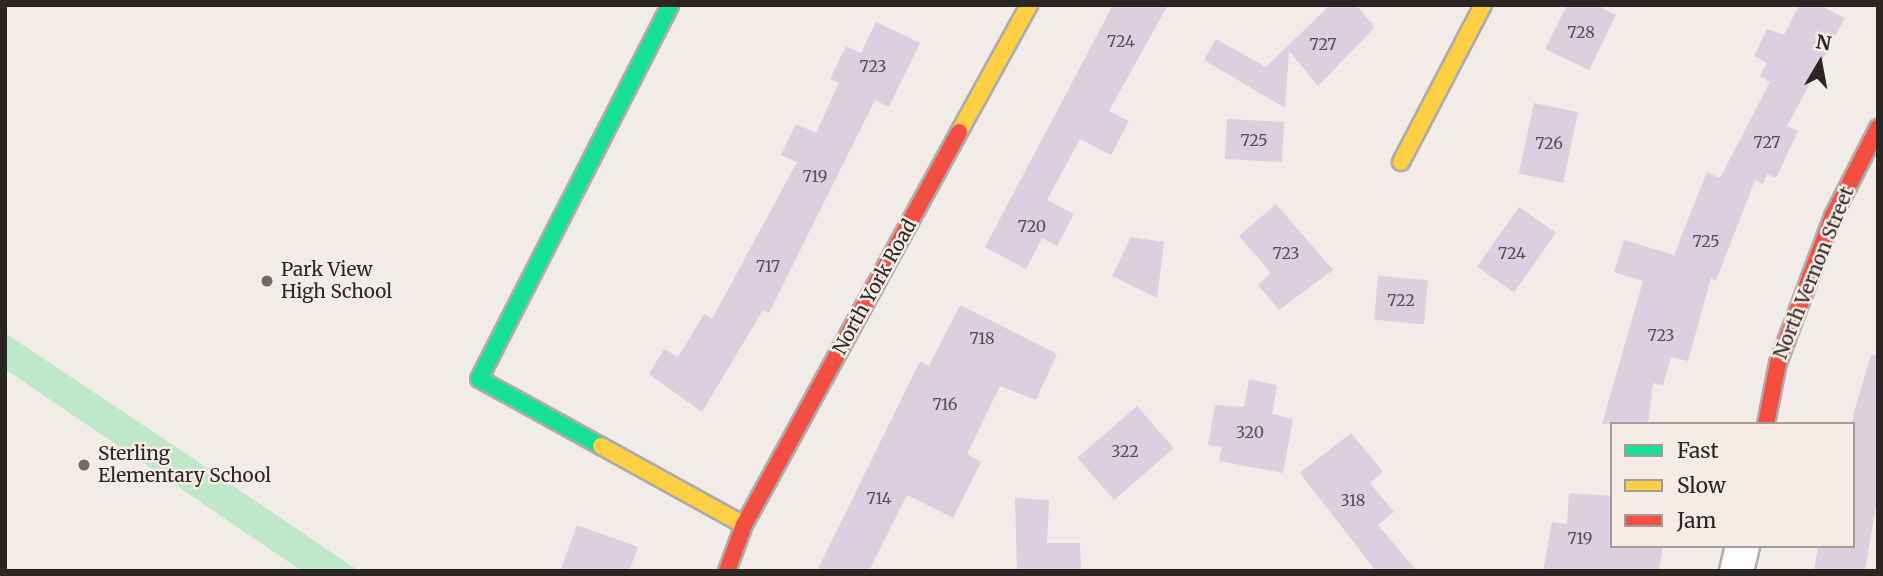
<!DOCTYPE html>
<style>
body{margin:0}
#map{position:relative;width:1883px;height:576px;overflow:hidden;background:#f2ece9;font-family:Merriweather,serif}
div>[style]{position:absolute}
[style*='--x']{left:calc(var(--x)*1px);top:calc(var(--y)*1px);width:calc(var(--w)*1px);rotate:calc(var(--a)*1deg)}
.green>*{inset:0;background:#bfe7c9}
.building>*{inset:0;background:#dad0df;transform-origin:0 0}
.roads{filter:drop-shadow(2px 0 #afaba9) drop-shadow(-2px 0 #afaba9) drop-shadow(0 2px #afaba9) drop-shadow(0 -2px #afaba9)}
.street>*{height:33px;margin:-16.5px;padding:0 16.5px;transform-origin:16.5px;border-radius:16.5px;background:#fdfcfc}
.fast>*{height:16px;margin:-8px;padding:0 8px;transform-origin:8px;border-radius:8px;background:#16e098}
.slow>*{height:16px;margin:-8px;padding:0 8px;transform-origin:8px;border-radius:8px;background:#ffcf43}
.jam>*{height:16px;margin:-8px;padding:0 8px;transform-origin:8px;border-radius:8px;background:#f24e42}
.dots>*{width:19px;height:19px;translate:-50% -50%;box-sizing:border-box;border:4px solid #f6ebe5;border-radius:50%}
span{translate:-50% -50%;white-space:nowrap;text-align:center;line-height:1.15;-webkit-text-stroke:5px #f6ebe5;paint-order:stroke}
.number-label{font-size:16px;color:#565053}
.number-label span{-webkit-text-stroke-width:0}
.poi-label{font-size:19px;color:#2a2624}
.left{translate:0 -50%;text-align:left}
.street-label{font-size:19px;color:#2a2624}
.frame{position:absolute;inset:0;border:7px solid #2a2624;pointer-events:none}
.legend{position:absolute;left:1610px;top:422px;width:245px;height:126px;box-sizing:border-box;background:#f6ebe5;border:2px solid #a49c98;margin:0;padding:9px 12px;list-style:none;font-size:21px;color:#2a2624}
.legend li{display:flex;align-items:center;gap:14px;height:35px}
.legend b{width:35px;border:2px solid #a49c98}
.north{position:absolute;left:1785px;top:28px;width:70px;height:70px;-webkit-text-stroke:5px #f6ebe5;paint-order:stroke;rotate:10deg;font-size:19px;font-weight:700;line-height:28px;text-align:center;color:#2a2624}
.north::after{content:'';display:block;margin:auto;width:24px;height:32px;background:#2a2624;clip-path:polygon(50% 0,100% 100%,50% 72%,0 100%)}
</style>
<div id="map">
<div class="green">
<div style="clip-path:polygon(5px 333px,167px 441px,359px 571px,302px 571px,5px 369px)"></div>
</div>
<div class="building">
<div style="clip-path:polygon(1113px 5px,1168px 5px,1109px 111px,1129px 121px,1111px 155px,1080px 139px,1047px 200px,1074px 214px,1057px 246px,1042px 238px,1026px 269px,985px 247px)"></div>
<div style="clip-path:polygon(1330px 5px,1356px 5px,1375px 27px,1318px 86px,1289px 51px,1285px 108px,1204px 60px,1216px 39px,1266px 67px)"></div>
<div style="clip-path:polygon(1567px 5px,1597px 5px,1616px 15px,1589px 70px,1545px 49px)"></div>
<div style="clip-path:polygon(1799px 5px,1819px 5px,1845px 18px,1787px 126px,1798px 131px,1776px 178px,1767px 174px,1763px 184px,1755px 180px,1716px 281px,1711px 278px,1688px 361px,1671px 357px,1663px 385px,1653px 383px,1648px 424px,1602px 424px,1643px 281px,1614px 272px,1624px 240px,1674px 255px,1707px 172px,1720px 178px,1770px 82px,1760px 76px,1767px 63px,1754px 56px,1767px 29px,1784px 35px)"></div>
<div style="clip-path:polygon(876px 22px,920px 43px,889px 107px,875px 100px,769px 313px,763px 310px,702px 412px,649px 374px,664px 349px,678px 357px,704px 314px,712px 319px,797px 162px,781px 155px,796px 124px,816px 133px,839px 83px,830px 79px,846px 46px,861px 53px)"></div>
<div style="left:1534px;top:103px;width:45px;height:72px;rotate:12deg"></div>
<div style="left:1227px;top:119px;width:57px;height:40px;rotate:3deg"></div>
<div style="clip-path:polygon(1276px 204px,1333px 270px,1279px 310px,1258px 285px,1271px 273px,1239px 236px)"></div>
<div style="left:1519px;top:207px;width:45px;height:73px;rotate:35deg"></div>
<div style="clip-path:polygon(1131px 237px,1164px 242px,1157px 298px,1112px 276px)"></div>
<div style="left:1378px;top:276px;width:50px;height:44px;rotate:5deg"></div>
<div style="clip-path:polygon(960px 305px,1057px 354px,1036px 400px,1000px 386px,967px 454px,981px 462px,953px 518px,907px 495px,869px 571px,817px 571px,920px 361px,929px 366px)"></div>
<div style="clip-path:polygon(1871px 355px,1878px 356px,1878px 493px,1865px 571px,1814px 571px,1818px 546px,1853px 546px,1853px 415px)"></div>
<div style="clip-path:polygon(1249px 379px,1277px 385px,1272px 414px,1293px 419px,1283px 473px,1219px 461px,1222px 447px,1208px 445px,1215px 405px,1244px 407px)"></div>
<div style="left:1137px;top:406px;width:56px;height:79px;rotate:49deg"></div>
<div style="clip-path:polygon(1351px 433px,1383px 472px,1370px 483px,1394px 512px,1378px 525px,1417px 571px,1376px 571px,1300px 473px)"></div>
<div style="clip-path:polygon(1569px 493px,1612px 496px,1612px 546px,1663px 546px,1659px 571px,1543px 571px,1552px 522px,1567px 524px)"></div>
<div style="clip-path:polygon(1015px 498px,1049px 500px,1047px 543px,1080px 543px,1081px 571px,1017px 571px)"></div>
<div style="clip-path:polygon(577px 525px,638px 547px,629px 571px,560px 571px)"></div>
</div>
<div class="roads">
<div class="street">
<div style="--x:1736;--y:571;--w:26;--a:-77"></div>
</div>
<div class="fast">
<div style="--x:601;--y:446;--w:139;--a:-151.2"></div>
<div style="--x:479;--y:379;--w:420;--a:-62.9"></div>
</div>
<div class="slow">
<div style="--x:959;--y:132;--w:145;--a:-61.1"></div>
<div style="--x:1401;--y:162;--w:177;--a:-62.4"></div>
<div style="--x:601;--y:446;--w:163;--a:28.9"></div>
</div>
<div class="jam">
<div style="--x:1766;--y:424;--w:62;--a:-78.9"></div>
<div style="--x:1778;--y:363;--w:157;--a:-69.5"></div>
<div style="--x:1833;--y:216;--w:99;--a:-62.9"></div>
<div style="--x:727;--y:571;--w:49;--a:-69.7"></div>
<div style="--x:744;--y:525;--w:448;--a:-61.3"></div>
</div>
</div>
<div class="dots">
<div style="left:267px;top:281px;background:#706b69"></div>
<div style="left:84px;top:465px;background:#706b69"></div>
</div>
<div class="number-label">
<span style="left:1581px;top:32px">728</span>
<span style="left:1121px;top:41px">724</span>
<span style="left:1323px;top:44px">727</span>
<span style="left:873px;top:66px">723</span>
<span style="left:1254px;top:140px">725</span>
<span style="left:1767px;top:142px">727</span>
<span style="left:1549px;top:143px">726</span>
<span style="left:815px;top:176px">719</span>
<span style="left:1032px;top:226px">720</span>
<span style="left:1706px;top:241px">725</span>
<span style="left:1286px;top:253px">723</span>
<span style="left:1512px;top:253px">724</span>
<span style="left:768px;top:266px">717</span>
<span style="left:1401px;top:300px">722</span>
<span style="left:1661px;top:335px">723</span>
<span style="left:982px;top:338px">718</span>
<span style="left:945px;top:404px">716</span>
<span style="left:1250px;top:432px">320</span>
<span style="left:1125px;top:451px">322</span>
<span style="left:879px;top:498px">714</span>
<span style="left:1353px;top:500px">318</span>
<span style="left:1580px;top:538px">719</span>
</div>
<div class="poi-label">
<span class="left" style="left:281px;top:281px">Park View<br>High School</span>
<span class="left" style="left:98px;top:465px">Sterling<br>Elementary School</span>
</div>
<div class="street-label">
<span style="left:1814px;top:273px;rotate:-68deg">North Vernon Street</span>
<span style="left:875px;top:287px;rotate:-61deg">North York Road</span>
</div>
<div class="frame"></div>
<ul class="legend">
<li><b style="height:9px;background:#16e098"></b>Fast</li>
<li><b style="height:9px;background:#ffcf43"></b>Slow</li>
<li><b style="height:9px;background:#f24e42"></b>Jam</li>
</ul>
<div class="north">N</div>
</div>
